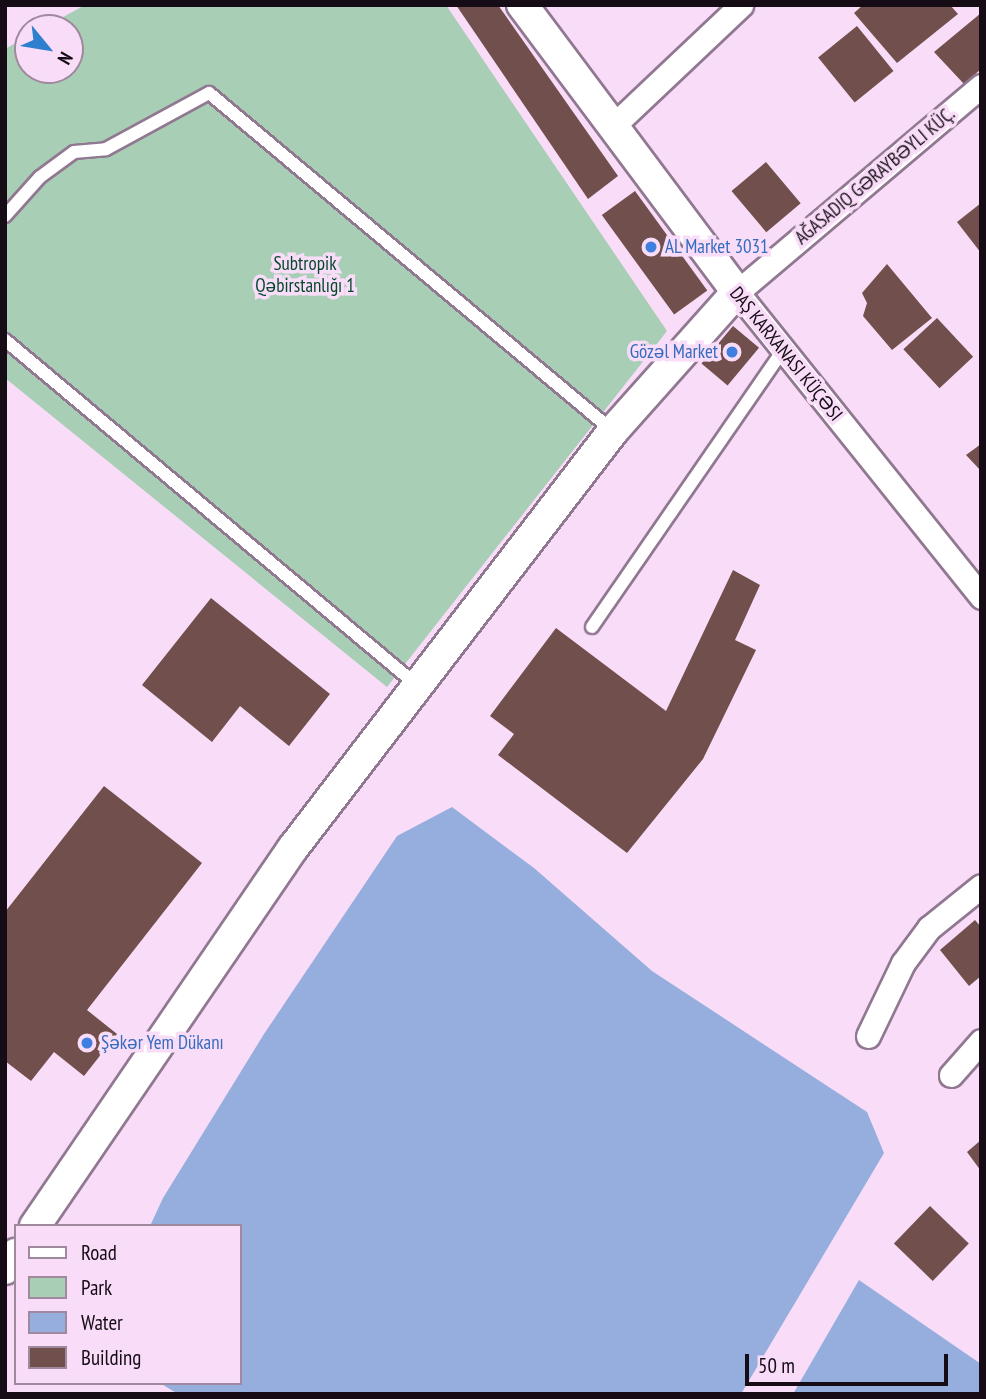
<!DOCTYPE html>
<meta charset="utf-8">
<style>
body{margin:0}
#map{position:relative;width:986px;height:1399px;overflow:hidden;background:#f9ddf8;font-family:"PT Sans Narrow",sans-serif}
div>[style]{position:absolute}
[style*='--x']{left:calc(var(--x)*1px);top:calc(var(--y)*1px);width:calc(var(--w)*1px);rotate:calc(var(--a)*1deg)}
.green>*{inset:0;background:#a9ceb6}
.water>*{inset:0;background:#96aedd}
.building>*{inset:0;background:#714f4c;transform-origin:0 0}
.roads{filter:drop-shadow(2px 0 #917891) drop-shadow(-2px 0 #917891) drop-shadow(0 2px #917891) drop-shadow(0 -2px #917891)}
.service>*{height:12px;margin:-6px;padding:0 6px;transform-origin:6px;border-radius:6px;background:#fff}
.minor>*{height:23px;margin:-11.5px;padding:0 11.5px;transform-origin:11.5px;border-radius:11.5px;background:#fff}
.tertiary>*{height:30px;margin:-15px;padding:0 15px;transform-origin:15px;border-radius:15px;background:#fff}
.dots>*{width:19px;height:19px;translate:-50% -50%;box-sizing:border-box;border:4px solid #f9ddf8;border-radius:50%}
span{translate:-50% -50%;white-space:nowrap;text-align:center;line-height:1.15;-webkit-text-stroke:7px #f9ddf8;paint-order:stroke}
.street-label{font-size:19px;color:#150c15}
.shop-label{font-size:19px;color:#366cbe}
.left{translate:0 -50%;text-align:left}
.right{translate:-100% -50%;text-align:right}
.park-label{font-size:19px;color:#05492b}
.frame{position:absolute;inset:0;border:7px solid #150c15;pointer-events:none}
.legend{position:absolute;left:14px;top:1224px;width:228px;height:161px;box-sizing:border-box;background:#f9ddf8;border:2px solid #9e899d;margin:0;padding:9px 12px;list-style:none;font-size:21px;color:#150c15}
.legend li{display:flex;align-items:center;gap:14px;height:35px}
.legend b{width:35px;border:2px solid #9e899d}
.north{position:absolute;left:14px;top:14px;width:70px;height:70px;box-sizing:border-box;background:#f9ddf8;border:2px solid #9e899d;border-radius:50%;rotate:120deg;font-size:19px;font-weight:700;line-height:28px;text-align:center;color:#150c15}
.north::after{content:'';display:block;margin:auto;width:24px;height:32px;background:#2f7fcf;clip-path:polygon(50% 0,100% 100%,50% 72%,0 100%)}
.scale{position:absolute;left:745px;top:1354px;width:203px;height:32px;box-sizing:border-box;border:4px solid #150c15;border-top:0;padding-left:9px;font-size:21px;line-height:24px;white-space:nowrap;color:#150c15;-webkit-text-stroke:5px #f9ddf8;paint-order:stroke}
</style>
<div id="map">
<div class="green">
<div style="clip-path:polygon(85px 5px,446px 5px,667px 331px,387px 687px,5px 378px,5px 49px,28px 36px,28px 70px,70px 70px,70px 28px,43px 28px)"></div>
</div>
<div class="water">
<div style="clip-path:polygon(452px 807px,534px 868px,652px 971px,867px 1112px,884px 1153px,741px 1394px,178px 1394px,160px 1383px,240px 1383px,240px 1226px,150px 1226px,163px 1198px,264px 1034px,397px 836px)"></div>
<div style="clip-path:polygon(859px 1280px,981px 1364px,981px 1394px,793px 1394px)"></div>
</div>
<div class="building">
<div style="clip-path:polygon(456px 5px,498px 5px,618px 176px,588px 199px)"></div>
<div style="clip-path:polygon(863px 5px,950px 5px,958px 14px,897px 63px,854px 13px)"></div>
<div style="clip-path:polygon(981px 13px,981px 69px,964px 84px,934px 52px)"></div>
<div style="left:857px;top:26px;width:58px;height:50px;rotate:51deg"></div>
<div style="left:766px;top:162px;width:54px;height:45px;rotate:50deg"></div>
<div style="left:635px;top:191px;width:123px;height:41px;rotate:54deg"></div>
<div style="clip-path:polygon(981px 203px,981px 253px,957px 222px)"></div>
<div style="clip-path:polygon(887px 264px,932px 318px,892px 350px,863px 316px,867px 303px,862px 293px)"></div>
<div style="left:937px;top:318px;width:53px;height:46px;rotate:47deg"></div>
<div style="left:733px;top:326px;width:34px;height:49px;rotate:40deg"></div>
<div style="clip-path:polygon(981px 444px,981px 471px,966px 455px)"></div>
<div style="clip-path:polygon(733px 570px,760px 585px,735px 640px,756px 650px,703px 759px,627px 853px,498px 755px,514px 734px,490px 716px,556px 628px,666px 711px)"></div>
<div style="clip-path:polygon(211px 598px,330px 694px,289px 746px,240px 706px,212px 742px,142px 685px)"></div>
<div style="clip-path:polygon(104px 786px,202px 863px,87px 1010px,117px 1034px,84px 1076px,54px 1052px,31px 1081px,5px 1061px,5px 912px)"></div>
<div style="clip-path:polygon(975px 920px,981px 927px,981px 976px,969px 986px,940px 950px)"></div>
<div style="clip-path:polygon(981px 1140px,981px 1171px,967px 1152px)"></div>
<div style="left:930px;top:1206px;width:54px;height:52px;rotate:44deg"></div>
</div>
<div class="roads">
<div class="service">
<div style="--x:5;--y:216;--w:52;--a:-48.1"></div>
<div style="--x:40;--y:177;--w:42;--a:-36.3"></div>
<div style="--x:74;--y:152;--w:32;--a:-5"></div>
<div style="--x:106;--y:149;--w:117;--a:-28.5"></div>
<div style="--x:209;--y:93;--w:527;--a:39.92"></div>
<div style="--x:5;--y:340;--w:539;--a:39.96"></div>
<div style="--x:592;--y:627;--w:336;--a:-55.4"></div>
</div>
<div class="minor">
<div style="--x:981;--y:86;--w:319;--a:139.8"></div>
<div style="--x:737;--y:292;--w:391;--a:51.3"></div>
<div style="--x:611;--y:128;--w:179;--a:-43.4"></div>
<div style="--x:868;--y:1036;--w:81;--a:-64.4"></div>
<div style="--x:903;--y:963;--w:44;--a:-53.4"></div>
<div style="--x:929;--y:928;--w:67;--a:-38.9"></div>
<div style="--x:951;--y:1075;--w:45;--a:-48.6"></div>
</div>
<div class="tertiary">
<div style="--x:35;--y:1226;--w:458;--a:-55.7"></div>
<div style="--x:293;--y:848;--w:526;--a:-52.5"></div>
<div style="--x:613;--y:431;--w:186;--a:-48.3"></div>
<div style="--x:737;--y:292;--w:359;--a:-126.8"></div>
<div style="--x:5;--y:1269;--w:19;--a:-54"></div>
</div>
</div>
<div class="dots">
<div style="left:651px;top:247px;background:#3f7fe0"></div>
<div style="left:732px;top:352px;background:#3f7fe0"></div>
<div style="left:87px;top:1043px;background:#3f7fe0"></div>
</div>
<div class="street-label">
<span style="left:875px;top:176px;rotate:-40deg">AĞASADIQ GƏRAYBƏYLI KÜÇ.</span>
<span style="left:786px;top:354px;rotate:51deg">DAŞ KARXANASI KÜÇƏSI</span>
</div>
<div class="shop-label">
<span class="left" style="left:665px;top:247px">AL Market 3031</span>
<span class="right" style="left:718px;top:352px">Gözəl Market</span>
<span class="left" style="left:101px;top:1043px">Şəkər Yem Dükanı</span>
</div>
<div class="park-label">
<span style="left:305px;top:275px">Subtropik<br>Qəbirstanlığı 1</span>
</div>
<div class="frame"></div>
<ul class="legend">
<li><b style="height:9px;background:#fff"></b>Road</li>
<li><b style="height:19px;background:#a9ceb6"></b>Park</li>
<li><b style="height:19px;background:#96aedd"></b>Water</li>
<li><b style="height:19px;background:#714f4c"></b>Building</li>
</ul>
<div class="north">N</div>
<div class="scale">50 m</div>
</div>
